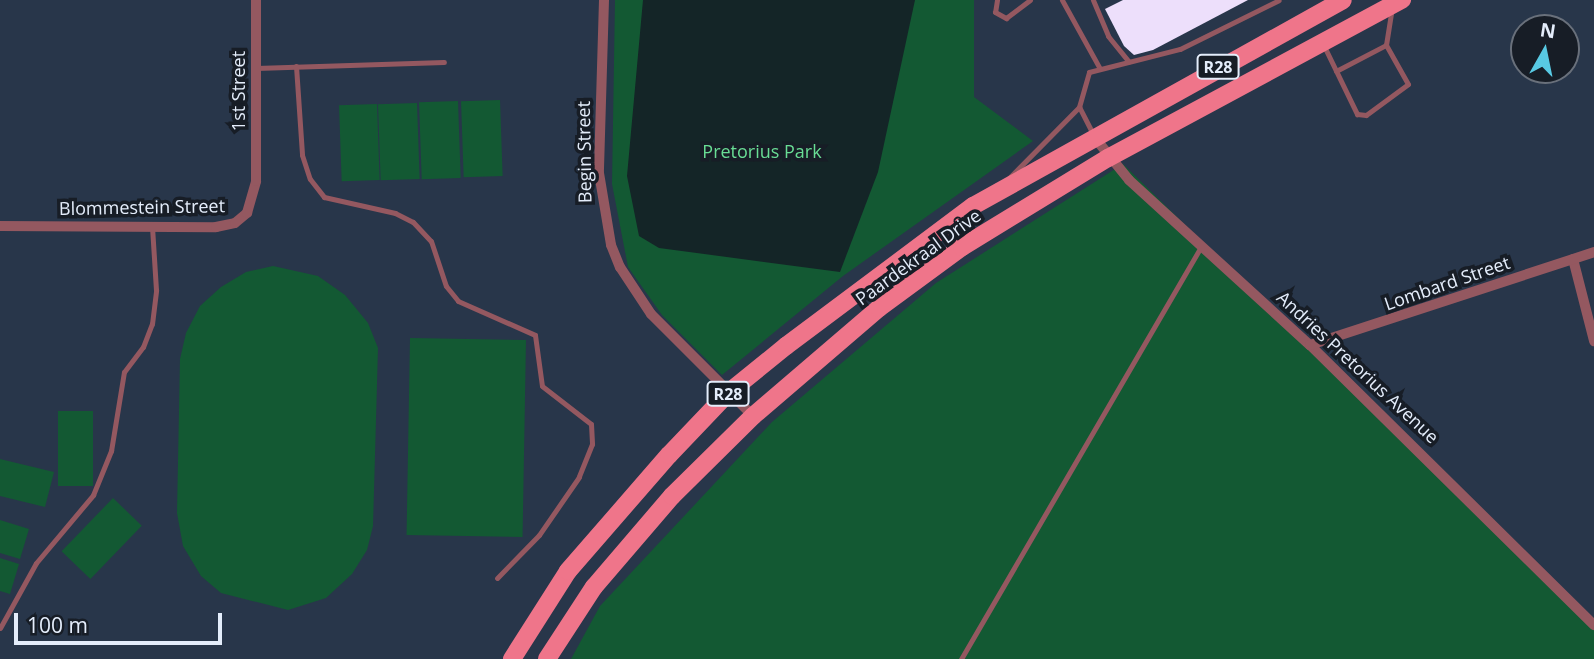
<!DOCTYPE html>
<style>
body{margin:0}
#map{position:relative;width:1594px;height:659px;overflow:hidden;background:#28364a;font-family:"Open Sans",sans-serif}
div>[style]{position:absolute}
[style*='--x']{left:calc(var(--x)*1px);top:calc(var(--y)*1px);width:calc(var(--w)*1px);rotate:calc(var(--a)*1deg)}
.green>*{inset:0;background:#135933;transform-origin:0 0}
.water>*{inset:0;background:#142527}
.building>*{inset:0;background:#eddffb}
.lane>*{height:5px;margin:-2.5px;padding:0 2.5px;transform-origin:2.5px;border-radius:2.5px;background:#945860}
.street>*{height:10px;margin:-5px;padding:0 5px;transform-origin:5px;border-radius:5px;background:#945860}
.primary>*{height:18px;margin:-9px;padding:0 9px;transform-origin:9px;border-radius:9px;background:#ef758a}
span{translate:-50% -50%;white-space:nowrap;text-align:center;line-height:1.15;-webkit-text-stroke:7px #171d26;paint-order:stroke}
.shield-label span{padding:2px 5px;background:#171d26;border:2px solid;border-radius:5px;-webkit-text-stroke-width:0}
.shield-label{font-size:16px;color:#e4edfb;font-weight:700}
.street-label{font-size:18px;color:#e4edfb}
.park-label{font-size:18px;color:#69dd95}
.north{position:absolute;left:1510px;top:14px;width:70px;height:70px;box-sizing:border-box;background:#171d26;border:2px solid #69707b;border-radius:50%;rotate:9deg;font-size:19px;font-weight:700;line-height:28px;text-align:center;color:#e4edfb}
.north::after{content:'';display:block;margin:auto;width:24px;height:32px;background:#58c9e3;clip-path:polygon(50% 0,100% 100%,50% 72%,0 100%)}
.scale{position:absolute;left:14px;top:613px;width:208px;height:32px;box-sizing:border-box;border:4px solid #e4edfb;border-top:0;padding-left:9px;font-size:21px;line-height:24px;white-space:nowrap;color:#e4edfb;-webkit-text-stroke:5px #171d26;paint-order:stroke}
</style>
<div id="map">
<div class="green">
<div style="clip-path:polygon(615px 0,974px 0,974px 97px,1033px 141px,843px 276px,722px 375px,662px 315px,628px 267px,612px 184px)"></div>
<div style="left:500px;top:100px;width:76px;height:39px;rotate:88deg"></div>
<div style="left:458px;top:101px;width:77px;height:39px;rotate:88deg"></div>
<div style="left:417px;top:103px;width:76px;height:39px;rotate:88deg"></div>
<div style="left:377px;top:104px;width:76px;height:38px;rotate:88deg"></div>
<div style="clip-path:polygon(1123px 164px,1586px 618px,1594px 629px,1594px 659px,571px 659px,600px 606px,772px 422px,936px 283px)"></div>
<div style="clip-path:polygon(273px 266px,318px 276px,345px 295px,368px 323px,378px 348px,373px 526px,367px 550px,352px 574px,326px 598px,288px 610px,221px 593px,201px 576px,183px 546px,177px 513px,180px 359px,186px 333px,200px 306px,221px 287px,246px 272px)"></div>
<div style="left:410px;top:338px;width:116px;height:197px;rotate:1deg"></div>
<div style="left:58px;top:411px;width:35px;height:75px"></div>
<div style="clip-path:polygon(0 459px,54px 472px,45px 507px,0 496px)"></div>
<div style="left:113px;top:498px;width:40px;height:74px;rotate:44deg"></div>
<div style="clip-path:polygon(0 520px,29px 529px,20px 559px,0 553px)"></div>
<div style="clip-path:polygon(0 558px,19px 564px,10px 594px,0 591px)"></div>
</div>
<div class="water">
<div style="clip-path:polygon(643px 0,915px 0,878px 172px,840px 272px,659px 248px,639px 236px,627px 176px)"></div>
</div>
<div class="building">
<div style="clip-path:polygon(1123px 0,1248px 0,1153px 50px,1134px 55px,1124px 46px,1105px 9px)"></div>
</div>
<div class="lane">
<div style="--x:997;--y:0;--w:12;--a:99"></div>
<div style="--x:995;--y:12;--w:13;--a:29"></div>
<div style="--x:1006;--y:18;--w:30;--a:-37"></div>
<div style="--x:1062;--y:0;--w:77;--a:61.1"></div>
<div style="--x:1093;--y:0;--w:39;--a:67"></div>
<div style="--x:1108;--y:36;--w:33;--a:51"></div>
<div style="--x:1324;--y:46;--w:76;--a:64.1"></div>
<div style="--x:1357;--y:114;--w:9;--a:6"></div>
<div style="--x:1366;--y:115;--w:52;--a:-36.4"></div>
<div style="--x:1408;--y:84;--w:45;--a:-119.4"></div>
<div style="--x:1386;--y:45;--w:33;--a:-81"></div>
<div style="--x:296;--y:66;--w:89;--a:86.1"></div>
<div style="--x:302;--y:155;--w:25;--a:72"></div>
<div style="--x:310;--y:179;--w:23;--a:52"></div>
<div style="--x:324;--y:197;--w:73;--a:12.7"></div>
<div style="--x:395;--y:213;--w:20;--a:27"></div>
<div style="--x:413;--y:222;--w:26;--a:47"></div>
<div style="--x:431;--y:241;--w:47;--a:71.6"></div>
<div style="--x:446;--y:286;--w:19;--a:51"></div>
<div style="--x:458;--y:301;--w:84;--a:23.8"></div>
<div style="--x:535;--y:335;--w:51;--a:82.2"></div>
<div style="--x:542;--y:386;--w:62;--a:37.8"></div>
<div style="--x:591;--y:424;--w:20;--a:87"></div>
<div style="--x:592;--y:444;--w:35;--a:112"></div>
<div style="--x:579;--y:477;--w:70;--a:124.6"></div>
<div style="--x:539;--y:535;--w:60;--a:134.3"></div>
<div style="--x:256;--y:68;--w:188;--a:-1.8"></div>
<div style="--x:1336;--y:71;--w:56;--a:-27.5"></div>
<div style="--x:1093;--y:134;--w:30;--a:-117"></div>
<div style="--x:1079;--y:107;--w:36;--a:-74"></div>
<div style="--x:1089;--y:72;--w:94;--a:-14.2"></div>
<div style="--x:1180;--y:49;--w:110;--a:-26.3"></div>
<div style="--x:1007;--y:180;--w:103;--a:-45.4"></div>
<div style="--x:0;--y:628;--w:74;--a:-61"></div>
<div style="--x:36;--y:563;--w:89;--a:-50"></div>
<div style="--x:93;--y:495;--w:48;--a:-67.8"></div>
<div style="--x:111;--y:451;--w:80;--a:-80.7"></div>
<div style="--x:124;--y:372;--w:31;--a:-53"></div>
<div style="--x:143;--y:347;--w:25;--a:-69"></div>
<div style="--x:152;--y:324;--w:34;--a:-83"></div>
<div style="--x:156;--y:290;--w:63;--a:-93.6"></div>
<div style="--x:961;--y:659;--w:479;--a:-59.8"></div>
</div>
<div class="street">
<div style="--x:604;--y:0;--w:173;--a:91.7"></div>
<div style="--x:599;--y:173;--w:73;--a:80.5"></div>
<div style="--x:611;--y:245;--w:24;--a:68"></div>
<div style="--x:620;--y:267;--w:56;--a:56.6"></div>
<div style="--x:651;--y:314;--w:144;--a:45"></div>
<div style="--x:1095;--y:138;--w:54;--a:51"></div>
<div style="--x:1129;--y:180;--w:245;--a:42.4"></div>
<div style="--x:1310;--y:345;--w:399;--a:44.6"></div>
<div style="--x:0;--y:226;--w:216;--a:0.3"></div>
<div style="--x:216;--y:227;--w:19;--a:-12"></div>
<div style="--x:235;--y:223;--w:16;--a:-40"></div>
<div style="--x:247;--y:213;--w:33;--a:-74"></div>
<div style="--x:256;--y:181;--w:181;--a:-90"></div>
<div style="--x:1573;--y:259;--w:85;--a:75.6"></div>
<div style="--x:1310;--y:345;--w:299;--a:-18.1"></div>
</div>
<div class="primary">
<div style="--x:512;--y:659;--w:104;--a:-57.5"></div>
<div style="--x:568;--y:571;--w:154;--a:-49"></div>
<div style="--x:669;--y:455;--w:86;--a:-46.4"></div>
<div style="--x:728;--y:393;--w:75;--a:-39"></div>
<div style="--x:786;--y:346;--w:234;--a:-36.8"></div>
<div style="--x:973;--y:206;--w:423;--a:-29.1"></div>
<div style="--x:547;--y:659;--w:86;--a:-56.9"></div>
<div style="--x:594;--y:587;--w:120;--a:-49.4"></div>
<div style="--x:672;--y:496;--w:114;--a:-44.6"></div>
<div style="--x:753;--y:416;--w:166;--a:-40.6"></div>
<div style="--x:879;--y:308;--w:103;--a:-36.3"></div>
<div style="--x:962;--y:247;--w:171;--a:-31.4"></div>
<div style="--x:1108;--y:158;--w:334;--a:-28.3"></div>
</div>
<div class="shield-label">
<span style="left:1218px;top:67px">R28</span>
<span style="left:728px;top:394px">R28</span>
</div>
<div class="street-label">
<span style="left:238px;top:91px;rotate:-90deg">1st Street</span>
<span style="left:584px;top:152px;rotate:-91deg">Begin Street</span>
<span style="left:142px;top:207px;rotate:-1deg">Blommestein Street</span>
<span style="left:918px;top:257px;rotate:-36deg">Paardekraal Drive</span>
<span style="left:1447px;top:283px;rotate:-19deg">Lombard Street</span>
<span style="left:1358px;top:367px;rotate:43deg">Andries Pretorius Avenue</span>
</div>
<div class="park-label">
<span style="left:762px;top:151px">Pretorius Park</span>
</div>
<div class="north">N</div>
<div class="scale">100 m</div>
</div>
